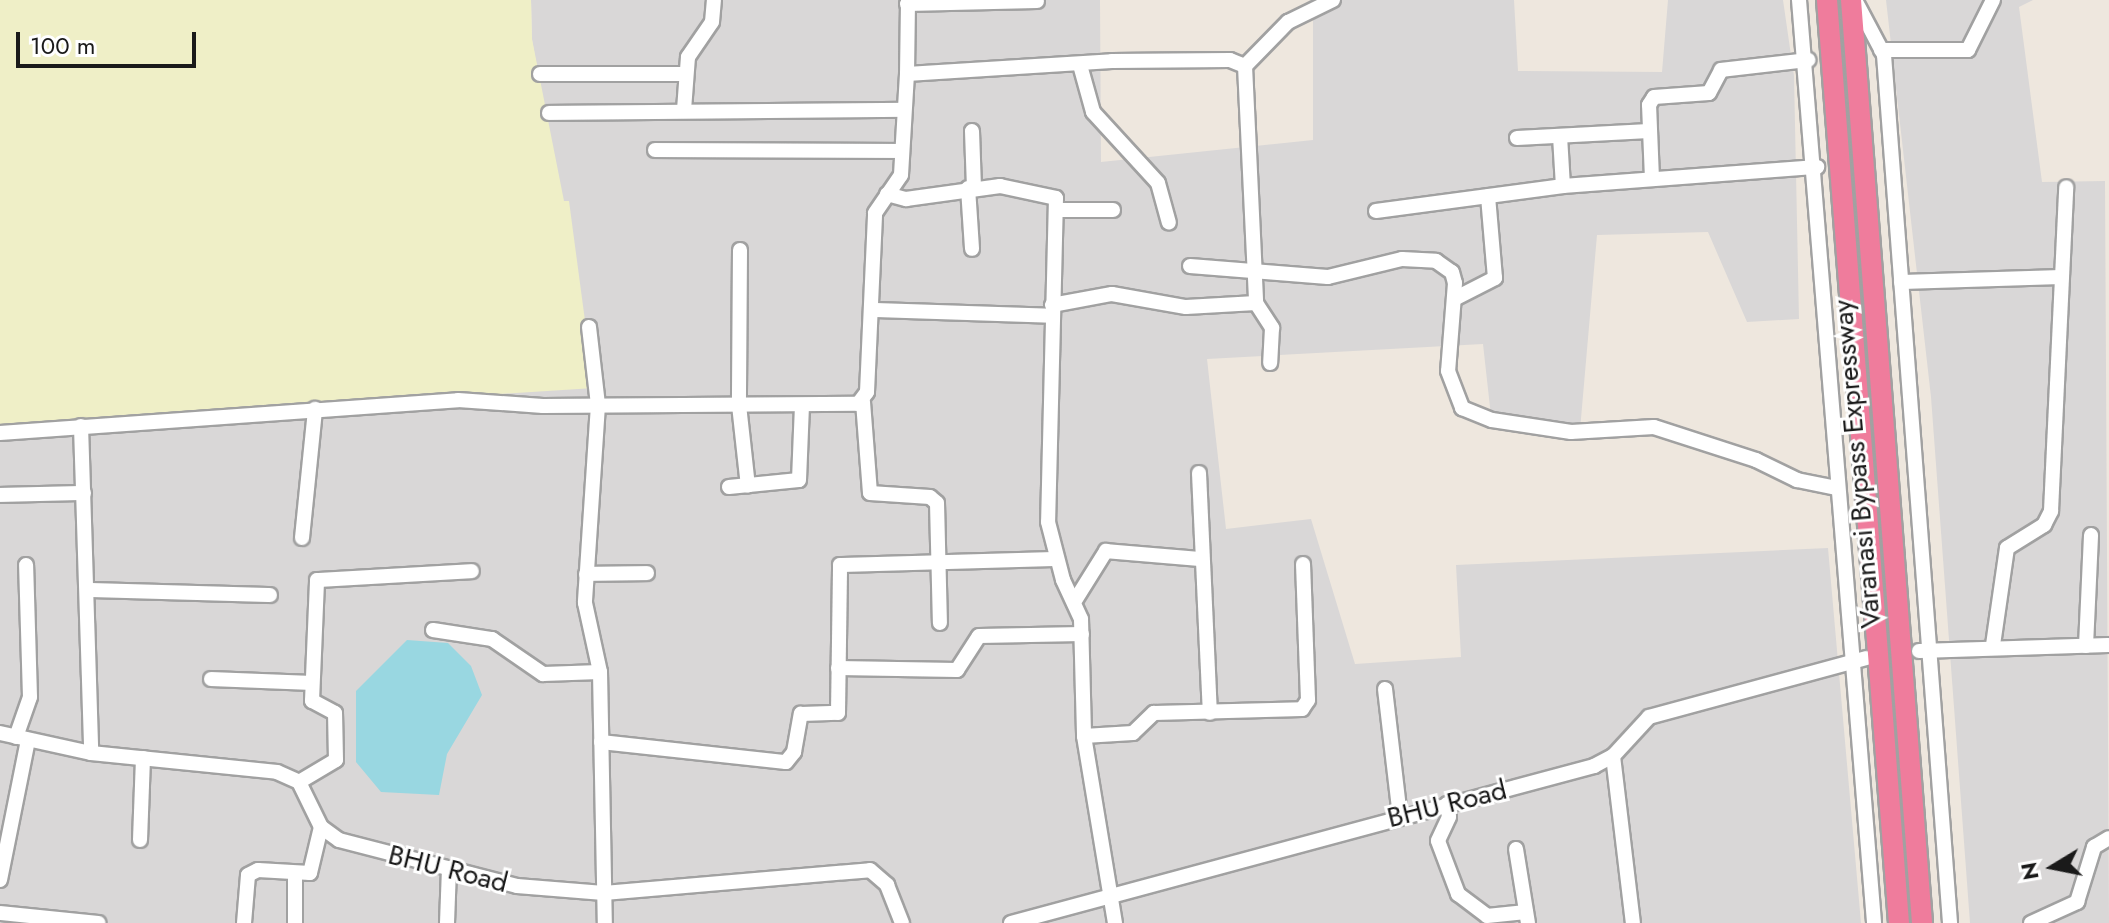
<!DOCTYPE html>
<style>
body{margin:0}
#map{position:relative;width:2109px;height:923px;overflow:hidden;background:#eee7de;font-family:Jost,sans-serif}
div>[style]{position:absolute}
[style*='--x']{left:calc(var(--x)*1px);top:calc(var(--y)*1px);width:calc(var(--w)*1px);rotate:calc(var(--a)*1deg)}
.residential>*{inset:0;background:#d9d7d7}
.farmland>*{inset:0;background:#efefc7}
.water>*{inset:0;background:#99d7e1}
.roads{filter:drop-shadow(2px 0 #a1a1a1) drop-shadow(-2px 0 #a1a1a1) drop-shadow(0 2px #a1a1a1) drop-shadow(0 -2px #a1a1a1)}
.minor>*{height:14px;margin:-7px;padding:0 7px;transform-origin:7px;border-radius:7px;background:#fff}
.highway>*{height:20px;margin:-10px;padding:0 10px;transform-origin:10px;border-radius:10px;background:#ef7c9c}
span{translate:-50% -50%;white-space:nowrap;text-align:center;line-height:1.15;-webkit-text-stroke:6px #fff;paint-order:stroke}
.street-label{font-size:28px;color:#1a1a1a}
.north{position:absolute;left:2013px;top:827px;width:80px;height:80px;-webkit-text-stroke:6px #fff;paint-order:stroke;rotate:260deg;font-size:22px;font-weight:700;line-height:32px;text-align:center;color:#1a1a1a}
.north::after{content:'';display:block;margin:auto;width:28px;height:36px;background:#1a1a1a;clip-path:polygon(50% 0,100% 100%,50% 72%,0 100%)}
.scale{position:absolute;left:16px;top:32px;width:180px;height:36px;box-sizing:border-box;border:4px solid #1a1a1a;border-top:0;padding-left:10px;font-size:24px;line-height:28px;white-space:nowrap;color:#1a1a1a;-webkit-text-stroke:6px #fff;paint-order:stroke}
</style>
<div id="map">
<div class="residential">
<div style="clip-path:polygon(531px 0,1100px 0,1101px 162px,1313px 140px,1313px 0,1514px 0,1518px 71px,1662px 72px,1668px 0,1783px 0,1794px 76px,1799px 319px,1747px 322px,1708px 232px,1597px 235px,1580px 430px,1492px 425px,1483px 344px,1207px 359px,1226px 529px,1311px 519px,1355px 664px,1461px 657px,1456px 565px,1828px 548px,1861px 923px,0 923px,0 426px,585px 329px,532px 40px)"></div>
<div style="clip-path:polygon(1886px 0,2033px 0,2019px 7px,2042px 182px,2105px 181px,2109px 923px,1970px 923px,1931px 397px)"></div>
</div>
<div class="farmland">
<div style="clip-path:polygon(0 0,531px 0,532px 39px,564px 201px,569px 201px,594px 388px,0 426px)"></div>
</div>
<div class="water">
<div style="clip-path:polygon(407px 640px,448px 643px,471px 666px,482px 695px,447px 754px,439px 795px,381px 792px,356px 762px,356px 691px)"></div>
</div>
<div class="roads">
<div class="minor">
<div style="--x:1799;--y:0;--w:926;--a:85.35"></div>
<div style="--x:1855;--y:0;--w:62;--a:62.2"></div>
<div style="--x:1884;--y:55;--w:871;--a:85.65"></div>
<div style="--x:907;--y:4;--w:130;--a:-1.3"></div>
<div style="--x:1881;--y:50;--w:87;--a:0"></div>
<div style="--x:1968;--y:50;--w:56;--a:-63.4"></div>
<div style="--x:1080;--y:65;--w:49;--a:74.5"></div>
<div style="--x:1093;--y:112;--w:96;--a:47.5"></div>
<div style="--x:1158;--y:183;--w:41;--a:74.6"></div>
<div style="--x:1245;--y:66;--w:62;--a:-45.7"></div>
<div style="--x:1288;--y:22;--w:50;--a:-26.1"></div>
<div style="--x:540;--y:74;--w:145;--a:0"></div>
<div style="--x:907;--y:74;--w:74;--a:-89.2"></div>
<div style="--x:684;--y:110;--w:53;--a:-85.7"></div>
<div style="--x:688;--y:57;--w:42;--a:-55.6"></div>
<div style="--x:712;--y:22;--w:22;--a:-85"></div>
<div style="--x:549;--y:113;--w:354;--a:-0.5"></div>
<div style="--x:972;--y:131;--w:56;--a:88"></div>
<div style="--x:1560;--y:136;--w:50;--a:86.6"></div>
<div style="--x:1517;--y:138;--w:132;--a:-3"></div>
<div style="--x:655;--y:150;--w:247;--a:0.2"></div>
<div style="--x:1652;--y:179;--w:74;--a:-92.3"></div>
<div style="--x:1649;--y:105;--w:9;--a:-58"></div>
<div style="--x:1654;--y:97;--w:55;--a:-4.2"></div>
<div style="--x:1709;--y:93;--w:26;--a:-62"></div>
<div style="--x:1721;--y:70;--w:88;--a:-6.6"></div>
<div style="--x:968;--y:188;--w:61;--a:86.2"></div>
<div style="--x:887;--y:194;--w:20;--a:15"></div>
<div style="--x:906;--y:199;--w:95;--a:-7.9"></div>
<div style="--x:1000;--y:186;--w:57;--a:12.1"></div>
<div style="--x:1056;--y:198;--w:324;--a:91.4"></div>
<div style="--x:1048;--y:522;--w:60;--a:75.5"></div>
<div style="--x:1063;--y:580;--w:43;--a:65.2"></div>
<div style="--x:1081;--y:619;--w:117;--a:88.5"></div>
<div style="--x:1084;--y:736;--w:190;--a:80.6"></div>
<div style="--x:1057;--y:210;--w:56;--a:0"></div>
<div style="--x:1376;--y:211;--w:189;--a:-7.6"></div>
<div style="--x:1563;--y:186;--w:255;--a:-4.3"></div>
<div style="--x:740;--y:250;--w:155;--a:90.4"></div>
<div style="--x:739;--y:405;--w:81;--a:83.7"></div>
<div style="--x:1190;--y:266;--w:138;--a:4.6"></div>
<div style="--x:1328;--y:277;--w:76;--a:-13.7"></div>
<div style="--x:1402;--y:259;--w:34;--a:3"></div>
<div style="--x:1436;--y:261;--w:19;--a:35"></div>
<div style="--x:1452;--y:272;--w:11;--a:75"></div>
<div style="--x:1455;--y:283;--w:88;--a:94.5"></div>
<div style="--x:1448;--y:371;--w:40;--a:69"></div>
<div style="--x:1462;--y:408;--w:32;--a:22"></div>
<div style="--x:1492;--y:420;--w:80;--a:8.6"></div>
<div style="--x:1571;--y:432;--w:83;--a:-3.4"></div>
<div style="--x:1654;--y:427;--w:107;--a:17.9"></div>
<div style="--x:1756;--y:460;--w:46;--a:26"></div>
<div style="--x:1797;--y:480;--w:41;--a:11.3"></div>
<div style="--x:1901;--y:282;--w:161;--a:-1.8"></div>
<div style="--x:1456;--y:298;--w:44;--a:-27.1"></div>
<div style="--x:1495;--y:278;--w:82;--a:-94.9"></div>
<div style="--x:1052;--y:305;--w:61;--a:-10.4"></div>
<div style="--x:1112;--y:294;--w:75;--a:10"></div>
<div style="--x:1186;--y:307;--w:70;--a:-3.3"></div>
<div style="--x:875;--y:310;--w:177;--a:1.9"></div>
<div style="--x:589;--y:327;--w:79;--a:83.4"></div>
<div style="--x:598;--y:405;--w:198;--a:93.8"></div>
<div style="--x:585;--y:603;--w:71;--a:77.7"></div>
<div style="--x:600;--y:672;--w:251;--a:88.9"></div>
<div style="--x:863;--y:402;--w:91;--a:85.6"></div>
<div style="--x:870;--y:493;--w:60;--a:3.8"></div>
<div style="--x:930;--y:497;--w:9;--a:41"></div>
<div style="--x:937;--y:503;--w:120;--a:88.6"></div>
<div style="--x:81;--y:426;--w:327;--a:88.2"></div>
<div style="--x:0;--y:433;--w:459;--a:-4.1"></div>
<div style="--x:458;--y:400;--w:85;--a:4"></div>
<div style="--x:543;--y:406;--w:315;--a:-0.4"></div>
<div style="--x:858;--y:404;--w:15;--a:-53"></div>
<div style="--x:867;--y:392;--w:179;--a:-87.4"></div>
<div style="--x:875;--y:213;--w:46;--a:-55.6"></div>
<div style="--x:901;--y:175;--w:101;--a:-86.6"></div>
<div style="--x:907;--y:74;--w:205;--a:-3.6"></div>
<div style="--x:1112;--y:61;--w:118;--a:-0.5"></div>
<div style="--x:1230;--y:60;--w:16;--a:22"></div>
<div style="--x:1245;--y:66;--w:237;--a:87.3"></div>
<div style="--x:1256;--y:303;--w:30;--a:57"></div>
<div style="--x:1272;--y:328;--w:35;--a:93"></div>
<div style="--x:1199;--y:473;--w:240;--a:87.4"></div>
<div style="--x:729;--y:487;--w:70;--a:-5.7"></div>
<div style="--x:799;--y:480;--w:75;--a:-87.7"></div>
<div style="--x:0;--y:495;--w:84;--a:-1.4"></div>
<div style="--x:302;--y:538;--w:130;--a:-84.2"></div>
<div style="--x:586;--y:574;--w:61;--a:-0.9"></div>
<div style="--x:89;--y:590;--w:181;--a:1.6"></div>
<div style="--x:1076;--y:599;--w:57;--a:-58"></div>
<div style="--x:1106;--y:551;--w:93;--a:4.9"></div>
<div style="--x:433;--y:630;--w:60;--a:8.7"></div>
<div style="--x:492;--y:639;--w:62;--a:34.5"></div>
<div style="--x:543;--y:674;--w:57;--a:-2"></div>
<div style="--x:1993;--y:645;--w:98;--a:-81.8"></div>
<div style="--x:2007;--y:548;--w:44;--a:-31.9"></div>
<div style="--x:2044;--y:525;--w:16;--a:-63"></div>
<div style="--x:2051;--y:511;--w:324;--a:-87.3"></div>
<div style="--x:2086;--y:646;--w:111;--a:-87.4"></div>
<div style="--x:1919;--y:651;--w:190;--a:-1.8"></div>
<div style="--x:838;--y:668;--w:119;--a:1"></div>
<div style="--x:957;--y:670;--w:40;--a:-57.1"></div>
<div style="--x:979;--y:636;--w:103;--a:-1.1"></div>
<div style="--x:211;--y:679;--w:101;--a:2.3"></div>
<div style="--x:1385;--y:689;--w:128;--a:83.3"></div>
<div style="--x:0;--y:733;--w:93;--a:12.4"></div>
<div style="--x:91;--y:753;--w:187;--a:5.8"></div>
<div style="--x:277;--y:772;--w:24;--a:24"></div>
<div style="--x:299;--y:782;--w:50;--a:63.9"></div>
<div style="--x:321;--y:827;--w:22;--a:36"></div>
<div style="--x:339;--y:840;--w:184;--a:14.5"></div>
<div style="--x:517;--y:886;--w:87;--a:4.6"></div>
<div style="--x:604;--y:893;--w:267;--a:-4.9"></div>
<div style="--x:870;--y:870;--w:23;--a:41"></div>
<div style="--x:887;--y:885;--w:41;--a:68.5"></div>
<div style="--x:1084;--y:736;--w:49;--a:-3.5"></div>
<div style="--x:1133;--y:733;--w:29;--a:-44"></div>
<div style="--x:1154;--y:713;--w:148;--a:-1.5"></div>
<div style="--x:1302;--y:709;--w:11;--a:-56"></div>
<div style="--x:1308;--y:700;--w:136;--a:-92.1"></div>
<div style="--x:16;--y:737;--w:42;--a:-70.7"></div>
<div style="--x:30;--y:697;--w:132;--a:-91.7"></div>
<div style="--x:601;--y:742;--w:186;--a:6.2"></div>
<div style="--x:786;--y:762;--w:13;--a:-51"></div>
<div style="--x:794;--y:752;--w:39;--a:-80"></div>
<div style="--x:801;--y:714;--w:37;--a:-2"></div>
<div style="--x:838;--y:713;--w:148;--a:-89.2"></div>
<div style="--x:840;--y:565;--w:216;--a:-1.6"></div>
<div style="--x:1613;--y:756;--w:168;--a:83.2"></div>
<div style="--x:299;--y:782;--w:43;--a:-30.7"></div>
<div style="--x:336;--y:760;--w:47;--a:-91.2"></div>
<div style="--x:335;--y:713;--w:26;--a:-152"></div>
<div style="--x:312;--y:701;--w:121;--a:-87.6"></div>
<div style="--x:317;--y:580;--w:155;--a:-3.3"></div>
<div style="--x:1447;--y:804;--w:13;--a:81"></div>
<div style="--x:1449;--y:817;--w:26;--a:115"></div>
<div style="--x:1438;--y:841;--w:57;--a:69.3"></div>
<div style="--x:1458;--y:894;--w:36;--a:37"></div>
<div style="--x:1487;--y:916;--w:39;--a:-6"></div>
<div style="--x:140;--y:840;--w:82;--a:-87.9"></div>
<div style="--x:1516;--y:849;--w:75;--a:80.8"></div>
<div style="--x:0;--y:880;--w:143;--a:-78.7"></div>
<div style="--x:0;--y:913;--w:99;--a:5.8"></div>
<div style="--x:244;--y:923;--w:48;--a:-85.2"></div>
<div style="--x:248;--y:875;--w:11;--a:-27"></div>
<div style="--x:258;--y:870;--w:52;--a:3.3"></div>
<div style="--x:310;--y:873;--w:47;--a:-76.6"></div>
<div style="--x:295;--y:923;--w:49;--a:-90"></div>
<div style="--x:447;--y:923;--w:55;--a:-87.9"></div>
<div style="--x:1011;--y:923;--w:604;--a:-15.07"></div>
<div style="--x:1594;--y:766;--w:21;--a:-28"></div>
<div style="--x:1613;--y:756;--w:53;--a:-47.3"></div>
<div style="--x:1649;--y:717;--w:225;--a:-15.2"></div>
<div style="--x:2031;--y:923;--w:51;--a:-24.5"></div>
<div style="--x:2077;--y:902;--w:58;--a:-72.8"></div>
<div style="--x:2094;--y:847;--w:17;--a:-31"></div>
</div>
<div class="highway">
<div style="--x:1827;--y:0;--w:926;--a:85.54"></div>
<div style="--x:1851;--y:0;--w:926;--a:85.6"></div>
</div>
</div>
<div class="street-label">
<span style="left:1857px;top:464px;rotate:-95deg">Varanasi Bypass Expressway</span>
<span style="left:1447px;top:804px;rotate:-14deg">BHU Road</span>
<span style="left:448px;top:869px;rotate:14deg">BHU Road</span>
</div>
<div class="north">N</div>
<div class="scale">100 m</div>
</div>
